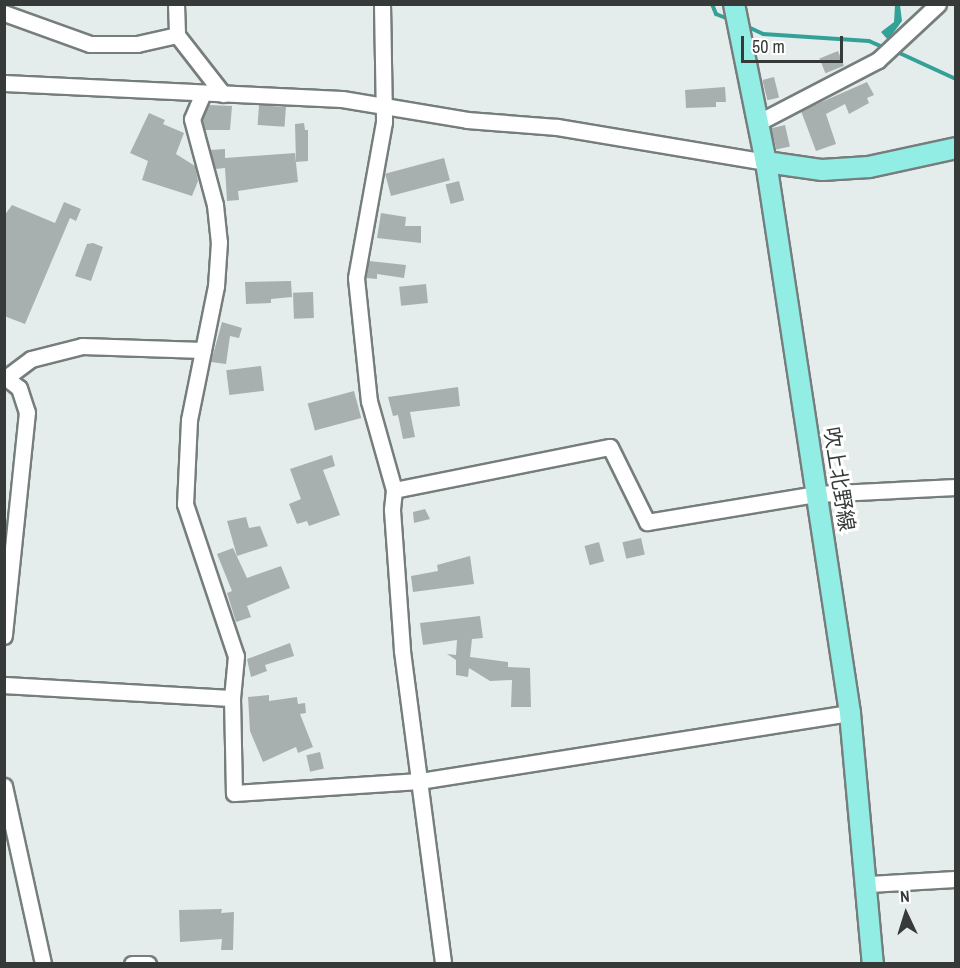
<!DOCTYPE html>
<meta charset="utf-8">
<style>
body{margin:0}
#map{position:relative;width:960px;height:968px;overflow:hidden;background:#e5edec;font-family:"Archivo Narrow","Noto Sans JP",sans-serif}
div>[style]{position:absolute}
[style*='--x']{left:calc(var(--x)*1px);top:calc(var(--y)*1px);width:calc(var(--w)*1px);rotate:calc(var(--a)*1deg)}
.water>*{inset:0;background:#33a198}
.stream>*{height:4px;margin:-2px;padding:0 2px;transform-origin:2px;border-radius:2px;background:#33a198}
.building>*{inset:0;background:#a8b0af;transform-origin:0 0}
.roads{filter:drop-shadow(2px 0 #767e7d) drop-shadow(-2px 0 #767e7d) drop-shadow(0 2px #767e7d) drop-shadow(0 -2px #767e7d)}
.minor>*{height:15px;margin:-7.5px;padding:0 7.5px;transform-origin:7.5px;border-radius:7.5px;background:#fff}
.major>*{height:20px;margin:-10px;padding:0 10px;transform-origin:10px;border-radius:10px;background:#92ede5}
span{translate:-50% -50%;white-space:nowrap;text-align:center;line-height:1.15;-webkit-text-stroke:6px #fff;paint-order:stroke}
.street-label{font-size:21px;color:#363a39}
.frame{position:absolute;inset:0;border:6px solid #363a39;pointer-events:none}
.north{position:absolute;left:876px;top:884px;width:60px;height:60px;-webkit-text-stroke:4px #fff;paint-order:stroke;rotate:356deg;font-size:16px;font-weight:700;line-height:24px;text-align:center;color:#363a39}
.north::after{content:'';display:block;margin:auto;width:21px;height:27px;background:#363a39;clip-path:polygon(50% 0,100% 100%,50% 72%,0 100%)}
.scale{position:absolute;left:741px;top:36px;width:102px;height:27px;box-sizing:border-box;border:3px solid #363a39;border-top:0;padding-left:8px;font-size:18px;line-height:21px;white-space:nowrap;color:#363a39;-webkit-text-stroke:4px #fff;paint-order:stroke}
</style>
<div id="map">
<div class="water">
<div style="clip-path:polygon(895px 5px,900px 5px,902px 21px,888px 40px,881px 32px,894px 22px)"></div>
</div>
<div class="stream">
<div style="--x:712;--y:4;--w:11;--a:68"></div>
<div style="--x:716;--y:14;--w:16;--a:22"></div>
<div style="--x:746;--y:26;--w:19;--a:25"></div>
<div style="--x:763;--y:34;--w:106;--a:3.8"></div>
<div style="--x:869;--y:41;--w:17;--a:24"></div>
<div style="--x:895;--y:51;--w:67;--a:24.7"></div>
</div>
<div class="building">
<div style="left:838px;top:51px;width:16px;height:20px;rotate:68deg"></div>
<div style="left:774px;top:77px;width:21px;height:12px;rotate:76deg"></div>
<div style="clip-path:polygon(867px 82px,874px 95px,867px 98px,869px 103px,849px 114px,845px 104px,826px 114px,836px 144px,816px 151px,801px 111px)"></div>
<div style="clip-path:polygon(725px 87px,726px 102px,716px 102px,716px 107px,686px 108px,685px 90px)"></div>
<div style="clip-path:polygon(209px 105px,232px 106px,230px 130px,205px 130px,202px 120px)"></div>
<div style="left:259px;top:105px;width:27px;height:20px;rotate:4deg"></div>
<div style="clip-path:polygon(149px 113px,165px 120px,163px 124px,184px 133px,176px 154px,195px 166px,198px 181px,192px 196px,142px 180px,148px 161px,130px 153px)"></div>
<div style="clip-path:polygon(304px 123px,305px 130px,308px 130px,308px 161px,296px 162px,295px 124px)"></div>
<div style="left:785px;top:125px;width:22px;height:14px;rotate:77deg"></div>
<div style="clip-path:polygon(225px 149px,225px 158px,295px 153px,298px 182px,238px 191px,239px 200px,227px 201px,225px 168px,215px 169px,210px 150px)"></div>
<div style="left:444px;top:158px;width:23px;height:61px;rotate:75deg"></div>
<div style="left:459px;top:181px;width:20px;height:14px;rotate:75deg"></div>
<div style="clip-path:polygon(64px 202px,81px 209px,76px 221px,70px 218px,25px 324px,4px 316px,4px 216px,12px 205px,55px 223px)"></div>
<div style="clip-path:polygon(381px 213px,406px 217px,405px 226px,421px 226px,421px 243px,377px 238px)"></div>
<div style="clip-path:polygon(93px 243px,103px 247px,91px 281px,75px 276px,87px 244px)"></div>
<div style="clip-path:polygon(369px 261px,406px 265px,404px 278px,377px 274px,377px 279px,366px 278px)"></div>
<div style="clip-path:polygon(291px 281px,292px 297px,271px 299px,271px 303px,246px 304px,245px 282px)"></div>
<div style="left:426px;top:284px;width:19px;height:27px;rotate:84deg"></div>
<div style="left:313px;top:292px;width:26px;height:20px;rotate:88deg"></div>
<div style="clip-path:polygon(222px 322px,242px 328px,239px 338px,230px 336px,226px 364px,211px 362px)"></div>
<div style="left:261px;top:366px;width:25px;height:35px;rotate:83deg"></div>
<div style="clip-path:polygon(458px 387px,460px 406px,410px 412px,415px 437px,403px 439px,398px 415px,393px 416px,388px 397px)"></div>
<div style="left:354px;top:391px;width:28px;height:48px;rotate:75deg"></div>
<div style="clip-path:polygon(332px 455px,335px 466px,323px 470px,340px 515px,309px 526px,307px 521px,297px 524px,289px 504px,301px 499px,290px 469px)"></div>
<div style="clip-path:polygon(425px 509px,430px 519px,414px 523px,413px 512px)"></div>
<div style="clip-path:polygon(246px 517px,249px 528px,260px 526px,268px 546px,237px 556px,227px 521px)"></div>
<div style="left:641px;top:538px;width:17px;height:19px;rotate:77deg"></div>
<div style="left:599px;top:542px;width:20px;height:15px;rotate:75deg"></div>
<div style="clip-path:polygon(233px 548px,247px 578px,281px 566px,290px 588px,247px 606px,251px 617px,236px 622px,227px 593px,232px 591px,217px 554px)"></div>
<div style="clip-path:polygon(470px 556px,474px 584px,413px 592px,411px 576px,438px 571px,437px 565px)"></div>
<div style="clip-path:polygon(480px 616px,483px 638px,472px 639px,470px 657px,508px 662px,508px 667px,530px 668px,531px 707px,511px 707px,512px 680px,490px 681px,469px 668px,468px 677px,456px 675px,456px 660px,447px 654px,456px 655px,457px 640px,423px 645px,420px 623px)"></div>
<div style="clip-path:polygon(290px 643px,294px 656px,265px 665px,267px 671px,251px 677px,247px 659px)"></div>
<div style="clip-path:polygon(269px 695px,269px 701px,297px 697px,298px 704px,305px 703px,306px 713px,300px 714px,313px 747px,298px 753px,296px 747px,263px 762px,250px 731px,248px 697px)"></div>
<div style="left:320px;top:752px;width:17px;height:14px;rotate:77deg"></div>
<div style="clip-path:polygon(222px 909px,221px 913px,234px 912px,233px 950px,221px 950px,222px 939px,180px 942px,179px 910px)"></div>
</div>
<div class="roads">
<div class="minor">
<div style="--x:176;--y:4;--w:31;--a:88"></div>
<div style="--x:177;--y:35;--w:75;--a:52.1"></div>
<div style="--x:382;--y:4;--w:118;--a:89"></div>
<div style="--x:384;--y:122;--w:158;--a:100.2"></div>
<div style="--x:356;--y:278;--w:124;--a:84"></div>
<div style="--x:369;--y:401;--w:92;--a:74.3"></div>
<div style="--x:394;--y:490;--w:20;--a:96"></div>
<div style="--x:392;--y:510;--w:141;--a:85.9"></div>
<div style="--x:402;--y:651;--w:316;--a:82.5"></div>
<div style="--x:4;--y:13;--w:91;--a:19.8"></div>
<div style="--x:90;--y:44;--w:47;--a:0"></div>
<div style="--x:137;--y:44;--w:41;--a:-12.7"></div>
<div style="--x:4;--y:83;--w:338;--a:2.7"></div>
<div style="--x:342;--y:99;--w:127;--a:9.5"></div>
<div style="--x:467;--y:120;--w:90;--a:4.4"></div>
<div style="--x:557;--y:127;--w:212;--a:9.5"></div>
<div style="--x:203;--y:93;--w:28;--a:113"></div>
<div style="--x:192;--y:119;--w:89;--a:75"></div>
<div style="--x:215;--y:205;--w:37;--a:84"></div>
<div style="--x:219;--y:242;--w:44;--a:93.9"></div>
<div style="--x:216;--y:286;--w:137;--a:101.4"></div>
<div style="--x:189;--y:420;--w:84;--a:92.7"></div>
<div style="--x:185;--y:504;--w:160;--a:71.5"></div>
<div style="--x:236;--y:656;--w:42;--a:95.4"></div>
<div style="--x:232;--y:698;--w:95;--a:88.8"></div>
<div style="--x:234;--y:793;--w:186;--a:-3.7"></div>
<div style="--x:420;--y:781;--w:435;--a:-9"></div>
<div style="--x:759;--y:122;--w:134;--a:-27.5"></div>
<div style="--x:878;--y:60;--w:82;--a:-43"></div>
<div style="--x:4;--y:376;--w:19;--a:39"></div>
<div style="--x:19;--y:388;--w:25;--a:72"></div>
<div style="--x:27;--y:412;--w:225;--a:95.9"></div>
<div style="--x:7;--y:377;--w:30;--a:-37"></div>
<div style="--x:31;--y:359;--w:53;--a:-14.3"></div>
<div style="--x:82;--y:346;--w:121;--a:1.9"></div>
<div style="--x:394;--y:490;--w:220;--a:-11.3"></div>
<div style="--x:610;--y:447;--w:84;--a:63.7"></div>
<div style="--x:647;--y:522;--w:172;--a:-9.4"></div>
<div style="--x:817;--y:494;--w:139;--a:-2.9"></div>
<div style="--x:4;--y:685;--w:228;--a:3.3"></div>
<div style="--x:4;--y:786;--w:182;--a:77.6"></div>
<div style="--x:868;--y:884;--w:88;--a:-3.3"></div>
<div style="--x:132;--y:964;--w:16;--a:0"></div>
</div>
<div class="major">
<div style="--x:734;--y:4;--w:161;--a:78.6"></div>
<div style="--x:766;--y:162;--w:557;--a:81.33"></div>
<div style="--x:850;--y:713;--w:252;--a:84.8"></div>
<div style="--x:766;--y:162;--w:57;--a:8.1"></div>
<div style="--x:822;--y:170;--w:47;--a:-3.7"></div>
<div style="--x:869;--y:167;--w:89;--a:-12.3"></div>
</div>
</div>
<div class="street-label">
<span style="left:839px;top:479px;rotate:81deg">吹上北野線</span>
</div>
<div class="frame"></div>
<div class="north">N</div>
<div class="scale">50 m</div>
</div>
